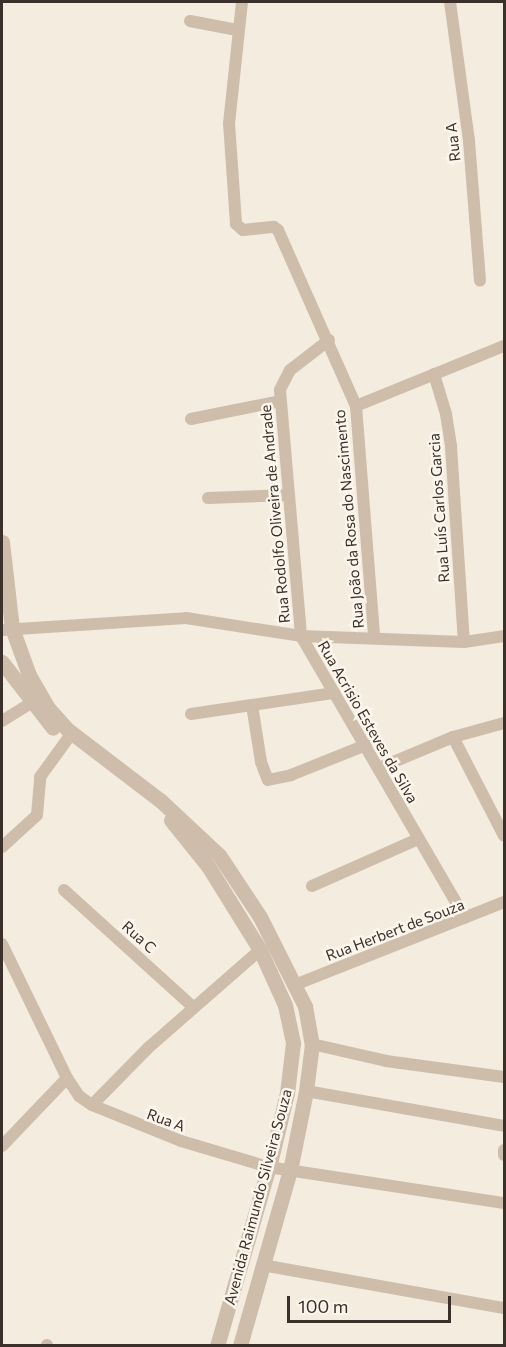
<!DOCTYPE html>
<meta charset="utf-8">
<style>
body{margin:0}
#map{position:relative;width:506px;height:1347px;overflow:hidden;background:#f4ecdf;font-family:Commissioner,sans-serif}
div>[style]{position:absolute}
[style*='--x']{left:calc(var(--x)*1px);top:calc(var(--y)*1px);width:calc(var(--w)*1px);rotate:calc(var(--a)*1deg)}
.minor>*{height:12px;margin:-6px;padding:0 6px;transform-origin:6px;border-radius:6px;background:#cebdaa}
.tertiary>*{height:15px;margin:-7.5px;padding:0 7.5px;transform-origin:7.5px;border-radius:7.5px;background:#cebdaa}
span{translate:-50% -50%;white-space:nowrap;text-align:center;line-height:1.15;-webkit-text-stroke:5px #fbf5ec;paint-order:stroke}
.street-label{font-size:15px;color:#3b302a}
.frame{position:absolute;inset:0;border:3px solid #3b302a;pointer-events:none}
.scale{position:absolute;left:287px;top:1296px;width:164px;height:27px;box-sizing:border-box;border:3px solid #3b302a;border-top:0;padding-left:8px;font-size:18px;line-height:21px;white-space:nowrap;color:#3b302a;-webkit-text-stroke:4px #fbf5ec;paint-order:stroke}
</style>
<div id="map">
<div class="minor">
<div style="--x:242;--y:2;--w:122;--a:96.1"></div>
<div style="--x:229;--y:123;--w:101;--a:86"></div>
<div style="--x:236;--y:224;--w:9;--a:41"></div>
<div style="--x:243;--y:230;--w:31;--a:-6"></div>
<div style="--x:274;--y:227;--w:5;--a:37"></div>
<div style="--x:278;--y:230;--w:193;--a:66.1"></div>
<div style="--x:356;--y:406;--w:232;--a:85.5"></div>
<div style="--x:450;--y:2;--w:140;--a:82.2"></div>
<div style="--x:469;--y:141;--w:140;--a:85.5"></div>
<div style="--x:190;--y:21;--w:48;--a:10.8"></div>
<div style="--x:329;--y:340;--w:49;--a:142.4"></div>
<div style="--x:290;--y:370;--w:22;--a:117"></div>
<div style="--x:280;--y:390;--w:247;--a:85.1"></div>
<div style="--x:301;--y:636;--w:163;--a:2.1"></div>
<div style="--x:464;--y:642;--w:40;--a:-8.5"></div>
<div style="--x:434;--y:374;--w:42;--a:73.3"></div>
<div style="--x:446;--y:414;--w:33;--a:81"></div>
<div style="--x:451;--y:447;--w:195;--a:86.2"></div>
<div style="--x:356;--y:406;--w:160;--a:-22.1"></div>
<div style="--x:191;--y:419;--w:91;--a:-11.4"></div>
<div style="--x:208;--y:498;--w:80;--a:-2.1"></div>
<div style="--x:2;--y:630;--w:184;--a:-3.7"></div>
<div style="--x:186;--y:618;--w:116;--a:8.9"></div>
<div style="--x:301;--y:636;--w:326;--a:59.8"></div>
<div style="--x:252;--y:705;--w:58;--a:81"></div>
<div style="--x:261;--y:762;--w:19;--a:69"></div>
<div style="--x:268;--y:780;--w:24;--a:-12"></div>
<div style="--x:291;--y:775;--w:81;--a:-21.8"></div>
<div style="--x:191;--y:714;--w:145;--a:-8.4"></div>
<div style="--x:2;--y:721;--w:44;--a:-31.9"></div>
<div style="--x:453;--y:737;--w:111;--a:62.7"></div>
<div style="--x:379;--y:768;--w:80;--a:-22.7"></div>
<div style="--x:453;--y:737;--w:53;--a:-15.4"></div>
<div style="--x:2;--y:847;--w:47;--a:-42.4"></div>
<div style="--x:37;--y:815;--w:38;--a:-85"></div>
<div style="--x:40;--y:777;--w:54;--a:-54"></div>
<div style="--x:312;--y:886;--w:116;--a:-23.9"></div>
<div style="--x:64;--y:890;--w:174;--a:42.2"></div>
<div style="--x:2;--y:944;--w:149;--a:64.1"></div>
<div style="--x:67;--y:1078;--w:22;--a:56"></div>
<div style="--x:79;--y:1096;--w:16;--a:35"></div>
<div style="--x:92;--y:1105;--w:96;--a:22"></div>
<div style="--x:181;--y:1141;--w:91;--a:16.6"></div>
<div style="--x:268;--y:1167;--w:239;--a:8.7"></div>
<div style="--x:297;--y:984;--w:223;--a:-21.6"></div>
<div style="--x:312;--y:1044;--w:76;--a:12.9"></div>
<div style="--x:386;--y:1061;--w:119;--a:7.7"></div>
<div style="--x:306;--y:1091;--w:201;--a:10"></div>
<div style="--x:92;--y:1105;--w:80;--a:-45.5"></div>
<div style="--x:148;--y:1048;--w:149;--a:-41.2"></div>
<div style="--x:2;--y:1146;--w:94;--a:-46.3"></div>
<div style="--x:504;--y:1155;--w:5;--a:-90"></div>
<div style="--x:262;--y:1265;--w:246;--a:10.1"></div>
<div style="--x:47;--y:1346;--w:1;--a:-90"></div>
</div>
<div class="tertiary">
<div style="--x:2;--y:542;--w:87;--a:83.4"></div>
<div style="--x:12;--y:628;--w:50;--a:70.1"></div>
<div style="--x:29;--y:675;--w:38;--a:60"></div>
<div style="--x:48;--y:708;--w:30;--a:48"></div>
<div style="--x:68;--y:730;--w:117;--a:37.4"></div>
<div style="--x:161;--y:801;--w:79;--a:43"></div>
<div style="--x:219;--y:855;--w:74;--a:56.5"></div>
<div style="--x:260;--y:917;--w:100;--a:63.2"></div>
<div style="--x:305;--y:1006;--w:39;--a:80"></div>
<div style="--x:312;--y:1044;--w:47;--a:97.3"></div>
<div style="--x:306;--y:1091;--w:81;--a:101.4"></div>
<div style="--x:290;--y:1170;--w:183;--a:105.9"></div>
<div style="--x:2;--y:662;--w:83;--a:52.3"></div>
<div style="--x:171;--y:820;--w:59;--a:51.2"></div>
<div style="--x:208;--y:866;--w:99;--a:58.2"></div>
<div style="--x:260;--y:950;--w:60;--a:65.6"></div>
<div style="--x:285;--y:1005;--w:39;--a:78"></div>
<div style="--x:293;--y:1043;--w:50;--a:96.8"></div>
<div style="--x:287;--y:1093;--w:68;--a:103.6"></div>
<div style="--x:271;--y:1159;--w:195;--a:106.1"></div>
</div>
<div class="street-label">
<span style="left:453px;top:142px;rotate:-96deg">Rua A</span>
<span style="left:439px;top:508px;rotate:-94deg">Rua Luís Carlos Garcia</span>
<span style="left:275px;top:514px;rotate:-95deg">Rua Rodolfo Oliveira de Andrade</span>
<span style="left:349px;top:519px;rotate:-95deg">Rua João da Rosa do Nascimento</span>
<span style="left:368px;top:722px;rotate:60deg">Rua Acrisio Esteves da Silva</span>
<span style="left:395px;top:930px;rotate:-21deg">Rua Herbert de Souza</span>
<span style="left:139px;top:937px;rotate:42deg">Rua C</span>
<span style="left:166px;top:1120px;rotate:20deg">Rua A</span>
<span style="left:258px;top:1197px;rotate:-75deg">Avenida Raimundo Silveira Souza</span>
</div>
<div class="frame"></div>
<div class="scale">100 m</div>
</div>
